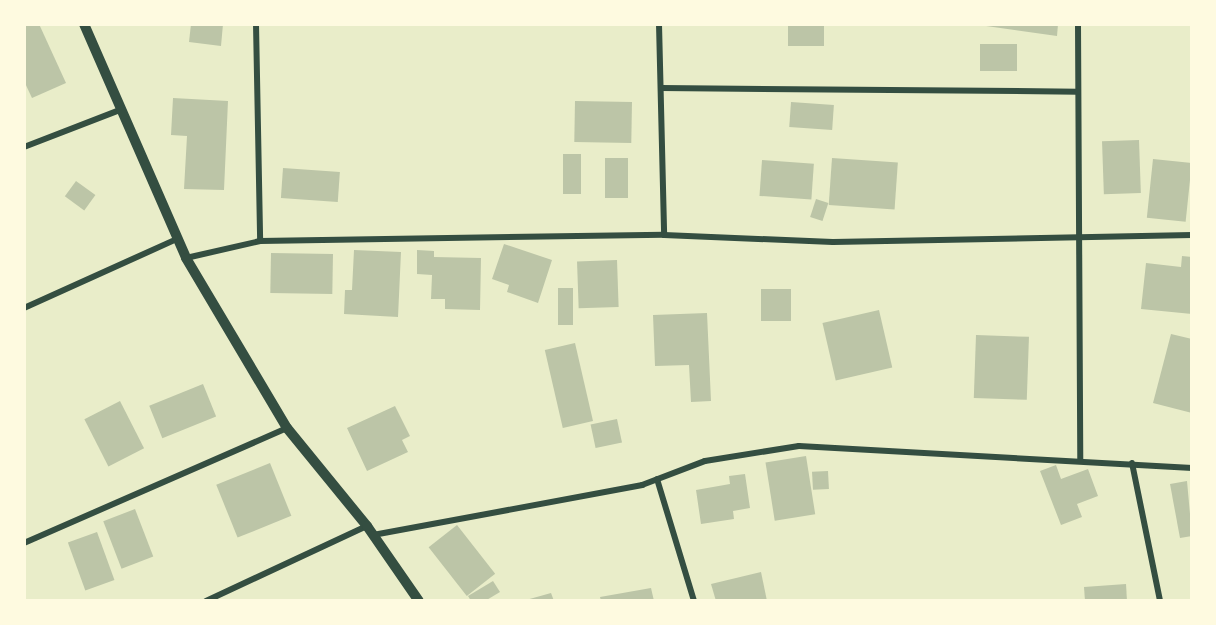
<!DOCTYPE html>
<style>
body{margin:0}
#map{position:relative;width:1216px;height:625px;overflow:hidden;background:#e9edc9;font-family:"Fira Sans Condensed",sans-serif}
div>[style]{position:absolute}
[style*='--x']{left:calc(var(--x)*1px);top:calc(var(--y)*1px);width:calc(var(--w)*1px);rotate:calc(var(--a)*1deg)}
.building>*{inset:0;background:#bcc5a7;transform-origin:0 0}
.minor>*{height:6px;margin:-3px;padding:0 3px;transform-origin:3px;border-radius:3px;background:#344e41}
.tertiary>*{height:10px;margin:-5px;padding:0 5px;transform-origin:5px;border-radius:5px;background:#344e41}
span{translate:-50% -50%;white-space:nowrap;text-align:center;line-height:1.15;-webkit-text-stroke:6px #fefae0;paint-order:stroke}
.frame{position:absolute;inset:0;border:26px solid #fefae0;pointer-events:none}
</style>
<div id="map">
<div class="building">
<div style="clip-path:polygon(24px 24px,39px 24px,66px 83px,32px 98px,24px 81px)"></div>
<div style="clip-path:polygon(191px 24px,223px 24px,221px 46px,189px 42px)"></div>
<div style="left:788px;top:24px;width:36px;height:22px"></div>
<div style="clip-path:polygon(972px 24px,1058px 24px,1057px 36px)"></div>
<div style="left:980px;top:44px;width:37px;height:27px"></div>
<div style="clip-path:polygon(173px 98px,228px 101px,224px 190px,184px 189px,187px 136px,171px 135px)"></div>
<div style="left:575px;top:101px;width:57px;height:41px;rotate:1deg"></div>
<div style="left:791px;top:102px;width:43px;height:25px;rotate:4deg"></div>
<div style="left:1139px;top:140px;width:53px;height:37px;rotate:88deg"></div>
<div style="left:563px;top:154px;width:18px;height:40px"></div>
<div style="left:605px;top:158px;width:23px;height:40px"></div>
<div style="left:832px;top:158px;width:66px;height:47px;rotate:4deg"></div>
<div style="left:1153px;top:159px;width:39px;height:59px;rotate:6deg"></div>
<div style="left:762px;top:160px;width:52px;height:36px;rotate:4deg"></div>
<div style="left:283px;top:168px;width:57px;height:30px;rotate:4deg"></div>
<div style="left:76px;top:181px;width:24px;height:19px;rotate:36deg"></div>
<div style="left:816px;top:199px;width:13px;height:19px;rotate:18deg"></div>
<div style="clip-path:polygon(504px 244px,552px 260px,538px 303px,507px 292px,509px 285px,492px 279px)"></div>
<div style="clip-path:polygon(354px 250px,401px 252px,398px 317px,344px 314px,345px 290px,352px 290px)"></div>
<div style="clip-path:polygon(417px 250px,434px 251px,434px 257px,481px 258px,480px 310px,445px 309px,445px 299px,431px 299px,432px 275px,417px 274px)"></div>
<div style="left:271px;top:253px;width:62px;height:40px;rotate:1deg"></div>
<div style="clip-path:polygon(1182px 256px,1192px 257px,1192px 314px,1141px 309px,1146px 263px,1181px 267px)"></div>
<div style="left:617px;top:260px;width:47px;height:40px;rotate:88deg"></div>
<div style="left:558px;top:288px;width:15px;height:37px"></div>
<div style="left:791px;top:289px;width:32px;height:30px;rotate:90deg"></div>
<div style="left:879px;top:310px;width:59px;height:58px;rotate:77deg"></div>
<div style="clip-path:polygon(707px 313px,711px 401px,691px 402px,689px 365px,655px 366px,653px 315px)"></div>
<div style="clip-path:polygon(1171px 334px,1192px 339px,1192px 413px,1153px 403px)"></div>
<div style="left:976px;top:335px;width:53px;height:63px;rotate:2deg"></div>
<div style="left:575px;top:343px;width:80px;height:31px;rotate:77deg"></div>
<div style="left:203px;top:384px;width:35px;height:58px;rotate:68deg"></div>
<div style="left:120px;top:401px;width:53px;height:40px;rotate:63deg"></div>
<div style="clip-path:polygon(395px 406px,410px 436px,402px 440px,408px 452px,367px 471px,347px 428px)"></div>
<div style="left:617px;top:419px;width:24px;height:27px;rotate:78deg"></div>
<div style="left:806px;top:456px;width:59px;height:41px;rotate:81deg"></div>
<div style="left:270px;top:463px;width:57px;height:58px;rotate:68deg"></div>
<div style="clip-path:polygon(1056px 465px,1061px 479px,1088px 469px,1098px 496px,1077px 504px,1082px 517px,1061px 525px,1040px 471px)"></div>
<div style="left:828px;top:471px;width:18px;height:16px;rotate:87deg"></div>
<div style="clip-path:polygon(745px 474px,750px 508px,733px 511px,734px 519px,701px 524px,696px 490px,730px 484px,729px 476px)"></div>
<div style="clip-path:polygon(1187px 481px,1192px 536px,1180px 538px,1170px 484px)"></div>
<div style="left:135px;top:509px;width:51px;height:34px;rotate:69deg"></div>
<div style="left:457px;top:525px;width:62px;height:36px;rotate:52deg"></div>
<div style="left:97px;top:532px;width:51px;height:31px;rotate:70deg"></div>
<div style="clip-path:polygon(761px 572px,767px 601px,716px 601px,711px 584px)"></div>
<div style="clip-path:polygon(493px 581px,500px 592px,485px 601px,471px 601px,468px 596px)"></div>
<div style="clip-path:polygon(1126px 584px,1127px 601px,1085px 601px,1084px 587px)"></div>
<div style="clip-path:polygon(651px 588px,654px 601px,601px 601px,600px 597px)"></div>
<div style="clip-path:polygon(551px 593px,554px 601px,527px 601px,526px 600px)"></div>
</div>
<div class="minor">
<div style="--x:256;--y:24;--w:217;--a:88.9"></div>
<div style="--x:659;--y:24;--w:211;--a:88.6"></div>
<div style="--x:1078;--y:24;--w:436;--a:89.7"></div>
<div style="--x:661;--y:88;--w:417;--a:0.5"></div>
<div style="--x:24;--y:147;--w:103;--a:-21.1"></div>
<div style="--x:186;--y:258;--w:76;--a:-12.9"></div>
<div style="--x:260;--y:241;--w:404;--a:-0.9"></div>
<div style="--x:664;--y:235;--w:169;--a:2.4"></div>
<div style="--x:833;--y:242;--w:359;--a:-1.1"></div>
<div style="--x:24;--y:308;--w:168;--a:-24.3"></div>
<div style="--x:1132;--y:463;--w:141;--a:78.5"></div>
<div style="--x:657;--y:479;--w:127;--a:73.1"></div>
<div style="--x:373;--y:535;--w:274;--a:-10.5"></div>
<div style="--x:642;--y:485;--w:67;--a:-20.9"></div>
<div style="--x:705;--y:461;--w:95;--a:-9.1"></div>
<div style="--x:799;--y:446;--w:394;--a:3.2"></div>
<div style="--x:24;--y:543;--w:287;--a:-23.6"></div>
<div style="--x:206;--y:601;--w:178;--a:-25"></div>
</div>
<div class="tertiary">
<div style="--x:84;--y:24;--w:255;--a:66.4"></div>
<div style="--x:186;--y:258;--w:198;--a:59.3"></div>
<div style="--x:287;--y:428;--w:127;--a:50.8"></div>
<div style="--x:367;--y:526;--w:91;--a:55.3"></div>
</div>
<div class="frame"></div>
</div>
